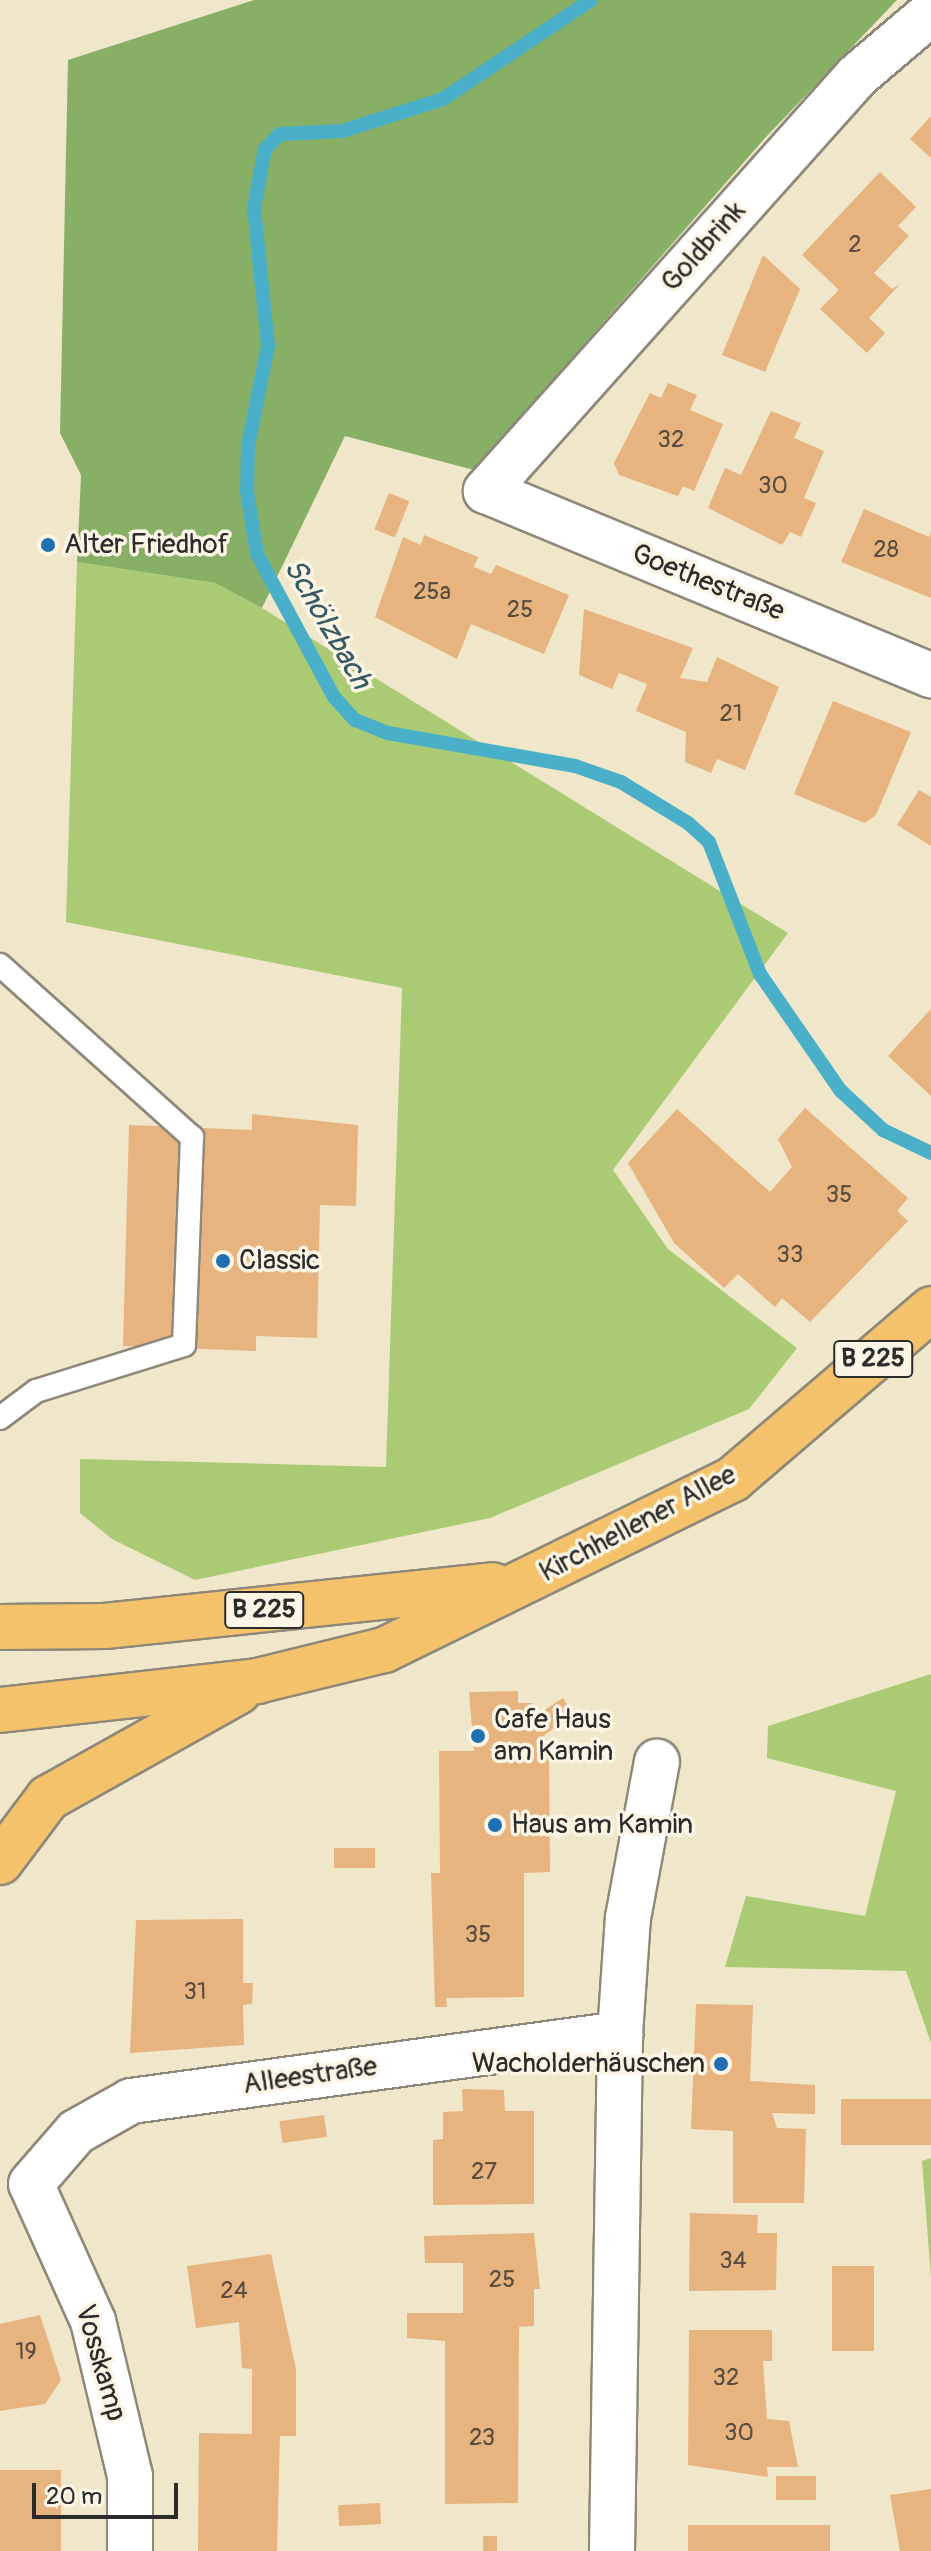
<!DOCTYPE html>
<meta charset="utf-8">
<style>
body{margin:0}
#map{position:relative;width:931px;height:2551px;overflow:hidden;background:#f0e6c9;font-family:Pangolin,sans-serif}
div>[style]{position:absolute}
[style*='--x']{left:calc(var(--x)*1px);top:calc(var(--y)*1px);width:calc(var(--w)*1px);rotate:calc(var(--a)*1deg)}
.green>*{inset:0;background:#aacb74}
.forest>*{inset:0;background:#87af66}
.stream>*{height:14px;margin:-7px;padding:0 7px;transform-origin:7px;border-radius:7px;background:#4ab0c9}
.building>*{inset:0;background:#e7b37f;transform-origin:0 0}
.roads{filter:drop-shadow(2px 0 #8e887a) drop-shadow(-2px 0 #8e887a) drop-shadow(0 2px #8e887a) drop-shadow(0 -2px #8e887a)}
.lane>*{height:22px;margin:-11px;padding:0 11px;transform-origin:11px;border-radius:11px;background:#fff}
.street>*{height:44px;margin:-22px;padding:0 22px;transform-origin:22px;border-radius:22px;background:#fff}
.primary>*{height:44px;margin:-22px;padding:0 22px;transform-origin:22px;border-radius:22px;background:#f4c26a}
.dots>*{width:22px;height:22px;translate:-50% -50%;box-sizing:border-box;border:4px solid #fcf5e5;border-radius:50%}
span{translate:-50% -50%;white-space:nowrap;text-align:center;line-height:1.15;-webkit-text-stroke:7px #fcf5e5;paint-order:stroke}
.number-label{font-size:24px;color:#5a4d40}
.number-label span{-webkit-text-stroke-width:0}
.shield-label span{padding:2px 6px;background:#fcf5e5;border:2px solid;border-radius:6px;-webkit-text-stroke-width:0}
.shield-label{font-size:26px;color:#2b2b2b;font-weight:700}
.street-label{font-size:28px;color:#2b2b2b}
.poi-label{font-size:28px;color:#2b2b2b}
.left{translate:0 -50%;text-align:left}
.right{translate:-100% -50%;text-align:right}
.water-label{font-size:30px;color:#365a62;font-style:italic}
.scale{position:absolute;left:32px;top:2483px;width:146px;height:36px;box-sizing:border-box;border:4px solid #2b2b2b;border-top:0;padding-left:10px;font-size:24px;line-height:28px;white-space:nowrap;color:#2b2b2b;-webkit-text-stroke:6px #fcf5e5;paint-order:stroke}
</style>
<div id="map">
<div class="green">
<div style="clip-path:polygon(77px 562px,215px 583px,262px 608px,788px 933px,613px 1170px,668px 1249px,797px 1348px,749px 1409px,490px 1518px,195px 1580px,112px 1539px,80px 1513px,80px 1459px,386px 1467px,402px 988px,66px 922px)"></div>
<div style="clip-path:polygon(931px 1674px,931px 2043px,906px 1971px,725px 1967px,746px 1896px,865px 1916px,896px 1791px,767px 1758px,768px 1726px)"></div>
<div style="clip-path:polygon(931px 2158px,931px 2278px,922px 2161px)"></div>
</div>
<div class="forest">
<div style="clip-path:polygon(254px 0,897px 0,765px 138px,474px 470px,345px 436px,262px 608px,215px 583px,77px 562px,81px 475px,60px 433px,68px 60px)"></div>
</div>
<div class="stream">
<div style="--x:591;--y:0;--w:178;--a:146.2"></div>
<div style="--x:443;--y:99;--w:105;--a:162.3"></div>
<div style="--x:343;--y:131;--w:63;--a:177.3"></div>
<div style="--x:280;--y:134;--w:21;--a:135"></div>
<div style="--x:265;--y:149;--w:60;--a:100.6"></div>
<div style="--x:254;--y:208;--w:139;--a:84.2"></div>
<div style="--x:268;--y:346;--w:101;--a:101.4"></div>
<div style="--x:248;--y:445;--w:47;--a:91.2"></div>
<div style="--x:247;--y:492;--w:63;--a:80.8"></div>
<div style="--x:257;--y:554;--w:162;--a:61.7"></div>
<div style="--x:334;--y:697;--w:31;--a:48"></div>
<div style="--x:355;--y:720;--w:35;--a:22"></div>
<div style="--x:388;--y:733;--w:190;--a:10"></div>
<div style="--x:575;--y:766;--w:49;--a:19.2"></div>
<div style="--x:621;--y:782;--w:79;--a:31.5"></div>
<div style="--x:688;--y:823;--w:28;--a:42"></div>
<div style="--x:709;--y:842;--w:142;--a:68.9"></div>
<div style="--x:760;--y:974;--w:141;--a:55.4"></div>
<div style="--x:840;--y:1090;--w:59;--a:42.9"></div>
<div style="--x:883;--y:1130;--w:53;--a:25.6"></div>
</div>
<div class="building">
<div style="clip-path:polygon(931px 116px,931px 158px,910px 139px)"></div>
<div style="clip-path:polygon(880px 172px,916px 207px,898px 226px,909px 236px,874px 273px,892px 289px,900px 284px,869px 318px,885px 333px,867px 353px,820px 309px,839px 290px,802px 255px)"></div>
<div style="clip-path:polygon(763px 255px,800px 289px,765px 372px,722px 355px)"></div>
<div style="clip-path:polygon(668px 383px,697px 395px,690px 410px,723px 424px,694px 491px,683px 486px,678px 496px,619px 475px,614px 463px,650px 393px,661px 398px)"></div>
<div style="clip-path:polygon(771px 411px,801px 423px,794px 438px,824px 451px,804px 498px,816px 503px,801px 537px,790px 532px,782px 545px,708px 508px,725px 468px,741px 475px)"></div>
<div style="left:389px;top:493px;width:22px;height:39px;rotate:22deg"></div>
<div style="clip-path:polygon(864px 509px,929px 537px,931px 532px,931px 598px,841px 562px)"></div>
<div style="clip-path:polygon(424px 535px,478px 557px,474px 567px,491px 574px,496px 565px,569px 595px,544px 654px,471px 624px,457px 659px,375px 617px,403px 537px,421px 545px)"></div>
<div style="clip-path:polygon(584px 609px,693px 648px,680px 678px,707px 682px,717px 657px,779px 687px,745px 770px,717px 759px,711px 773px,685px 762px,686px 732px,636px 711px,647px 684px,619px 673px,612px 689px,579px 675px)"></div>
<div style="clip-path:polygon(833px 701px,911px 732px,876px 815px,865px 823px,794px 794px)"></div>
<div style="clip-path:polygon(919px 790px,931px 797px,931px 846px,897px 825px)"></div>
<div style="clip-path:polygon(931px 1009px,931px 1096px,888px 1056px)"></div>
<div style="clip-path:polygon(805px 1108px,908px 1198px,897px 1211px,908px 1221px,810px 1322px,782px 1298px,775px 1307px,738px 1274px,724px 1288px,674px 1243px,628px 1163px,677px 1109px,770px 1192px,792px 1167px,778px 1139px)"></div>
<div style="clip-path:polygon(252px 1114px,358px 1125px,356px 1206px,320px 1205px,317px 1338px,256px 1336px,256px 1351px,123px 1346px,129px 1125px,252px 1130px)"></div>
<div style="clip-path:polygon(518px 1691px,518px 1703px,532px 1703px,538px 1714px,563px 1698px,573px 1714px,538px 1740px,538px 1753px,549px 1752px,550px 1872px,524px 1873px,524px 1997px,446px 1998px,447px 2007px,435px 2007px,431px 1873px,440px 1873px,439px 1751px,474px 1751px,469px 1692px)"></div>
<div style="left:334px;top:1848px;width:41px;height:20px"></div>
<div style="clip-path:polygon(243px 1919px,243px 1983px,253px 1983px,252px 2004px,243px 2005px,244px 2045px,130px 2053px,136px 1920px)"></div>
<div style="clip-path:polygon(696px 2004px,753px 2005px,750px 2081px,815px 2085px,815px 2114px,772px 2113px,777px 2128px,806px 2129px,804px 2203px,733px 2203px,733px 2131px,691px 2129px)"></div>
<div style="clip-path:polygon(462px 2089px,504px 2090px,505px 2111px,534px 2111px,534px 2204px,433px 2205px,433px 2140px,443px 2139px,443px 2112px,463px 2111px)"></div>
<div style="left:931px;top:2099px;width:46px;height:90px;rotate:90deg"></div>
<div style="left:324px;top:2115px;width:22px;height:45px;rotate:82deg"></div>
<div style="clip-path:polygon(690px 2213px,758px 2215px,757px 2233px,777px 2233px,776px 2290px,689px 2291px)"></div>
<div style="clip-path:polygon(534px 2233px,540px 2289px,534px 2289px,534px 2326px,519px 2327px,518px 2503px,445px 2504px,445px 2341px,407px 2338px,407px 2313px,463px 2313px,463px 2263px,425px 2263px,424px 2236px)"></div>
<div style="clip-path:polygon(271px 2254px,296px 2369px,296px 2436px,280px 2436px,277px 2551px,198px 2551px,199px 2433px,252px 2434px,252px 2369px,242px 2368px,239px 2322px,196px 2328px,187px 2266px)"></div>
<div style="left:874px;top:2266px;width:85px;height:42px;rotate:90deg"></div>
<div style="clip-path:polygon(40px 2315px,61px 2380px,45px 2404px,0 2411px,0 2324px)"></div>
<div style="clip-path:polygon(689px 2330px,772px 2330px,772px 2361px,763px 2361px,767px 2419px,789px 2421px,798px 2467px,767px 2467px,768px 2477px,688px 2465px)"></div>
<div style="left:61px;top:2470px;width:81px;height:61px;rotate:90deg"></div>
<div style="left:776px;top:2476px;width:40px;height:24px"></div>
<div style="clip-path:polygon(931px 2489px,931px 2551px,900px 2551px,890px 2495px)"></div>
<div style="left:380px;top:2503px;width:21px;height:42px;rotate:87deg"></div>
<div style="left:688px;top:2525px;width:142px;height:26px"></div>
<div style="left:483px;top:2536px;width:14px;height:15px"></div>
</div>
<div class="roads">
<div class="lane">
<div style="--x:0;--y:965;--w:258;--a:41.9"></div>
<div style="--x:192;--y:1137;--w:208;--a:92.2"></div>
<div style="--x:184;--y:1345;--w:155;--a:162.7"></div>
<div style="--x:36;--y:1391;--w:45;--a:143.1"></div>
</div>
<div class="street">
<div style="--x:931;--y:13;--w:97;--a:139.6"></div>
<div style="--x:857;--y:76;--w:557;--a:131.8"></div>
<div style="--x:486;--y:491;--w:482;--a:22.5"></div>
<div style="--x:130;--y:2551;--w:75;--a:-90"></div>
<div style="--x:130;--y:2476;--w:159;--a:-103.4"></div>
<div style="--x:93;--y:2321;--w:150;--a:-114.3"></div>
<div style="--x:31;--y:2184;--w:69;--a:-49.1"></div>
<div style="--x:76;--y:2132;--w:63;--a:-29.4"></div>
<div style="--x:131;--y:2101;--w:494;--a:-7.8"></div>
<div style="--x:612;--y:2551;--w:517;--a:-89.11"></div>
<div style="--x:620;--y:2034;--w:116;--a:-86.1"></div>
<div style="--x:628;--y:1918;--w:159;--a:-79.5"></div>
</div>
<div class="primary">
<div style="--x:0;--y:1627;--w:105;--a:-0.5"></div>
<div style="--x:105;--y:1626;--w:390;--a:-6"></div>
<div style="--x:0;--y:1710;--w:259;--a:-6.4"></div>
<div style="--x:257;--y:1681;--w:131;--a:-13.7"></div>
<div style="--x:384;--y:1650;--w:389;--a:-26.1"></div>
<div style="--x:733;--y:1479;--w:261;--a:-40.6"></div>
<div style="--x:0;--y:1862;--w:80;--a:-53.1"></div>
<div style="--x:48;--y:1798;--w:218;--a:-29.2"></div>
</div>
</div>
<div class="dots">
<div style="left:48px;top:545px;background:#1f6fb2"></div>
<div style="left:223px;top:1261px;background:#1f6fb2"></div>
<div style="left:478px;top:1736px;background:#1f6fb2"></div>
<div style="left:495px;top:1825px;background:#1f6fb2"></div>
<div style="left:721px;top:2064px;background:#1f6fb2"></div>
</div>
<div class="number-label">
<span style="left:855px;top:245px">2</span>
<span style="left:671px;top:440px">32</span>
<span style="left:773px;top:486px">30</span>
<span style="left:886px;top:550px">28</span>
<span style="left:432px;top:592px">25a</span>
<span style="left:520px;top:610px">25</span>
<span style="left:731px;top:714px">21</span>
<span style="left:839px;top:1195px">35</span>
<span style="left:790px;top:1255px">33</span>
<span style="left:478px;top:1935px">35</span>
<span style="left:195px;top:1992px">31</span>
<span style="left:484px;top:2172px">27</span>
<span style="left:733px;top:2261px">34</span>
<span style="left:502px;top:2280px">25</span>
<span style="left:234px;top:2291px">24</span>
<span style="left:26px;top:2352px">19</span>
<span style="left:726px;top:2378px">32</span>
<span style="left:739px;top:2433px">30</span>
<span style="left:482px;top:2438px">23</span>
</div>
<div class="shield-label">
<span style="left:873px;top:1359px">B 225</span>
<span style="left:264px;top:1610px">B 225</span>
</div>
<div class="street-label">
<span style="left:704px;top:247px;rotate:-48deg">Goldbrink</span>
<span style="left:708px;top:583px;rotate:22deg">Goethestraße</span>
<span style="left:638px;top:1524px;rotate:-28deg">Kirchhellener Allee</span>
<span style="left:310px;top:2076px;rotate:-8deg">Alleestraße</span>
<span style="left:100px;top:2363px;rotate:74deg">Vosskamp</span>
</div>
<div class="poi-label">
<span class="left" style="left:64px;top:545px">Alter Friedhof</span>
<span class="left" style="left:239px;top:1261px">Classic</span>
<span class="left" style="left:494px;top:1736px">Cafe Haus<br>am Kamin</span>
<span class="left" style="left:511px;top:1825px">Haus am Kamin</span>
<span class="right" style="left:705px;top:2064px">Wacholderhäuschen</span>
</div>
<div class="water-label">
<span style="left:327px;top:624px;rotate:60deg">Schölzbach</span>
</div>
<div class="scale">20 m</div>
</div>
